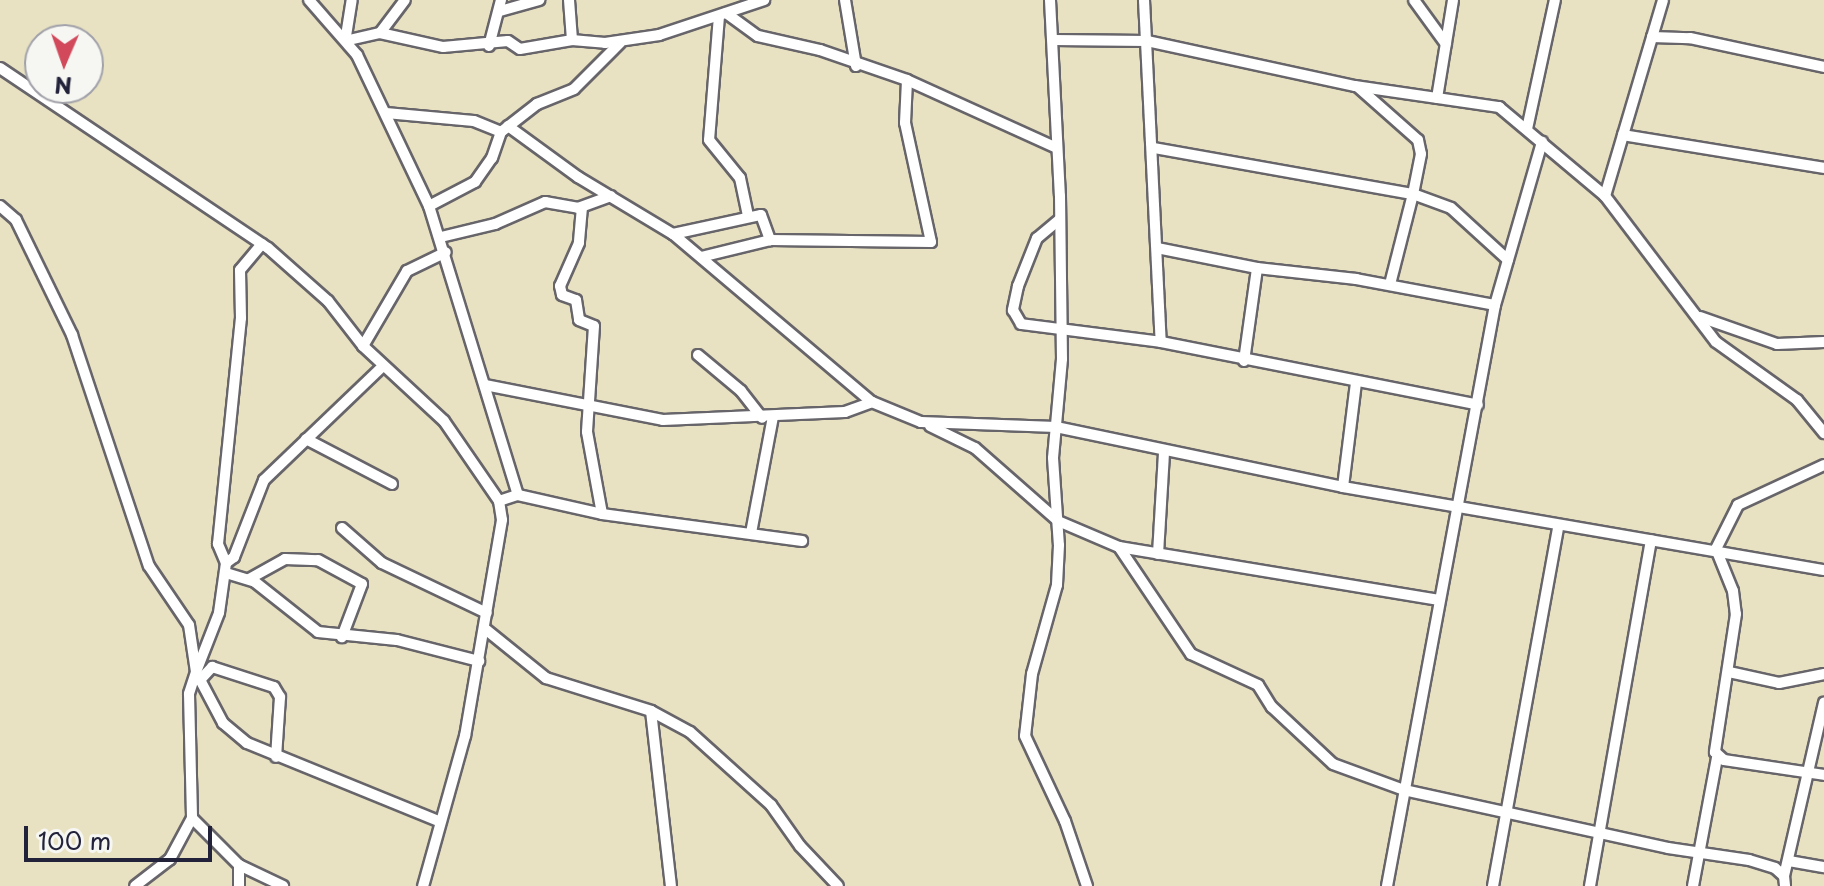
<!DOCTYPE html>
<style>
body{margin:0}
#map{position:relative;width:1824px;height:886px;overflow:hidden;background:#e8e2c2;font-family:"Playpen Sans",sans-serif}
div>[style]{position:absolute}
[style*='--x']{left:calc(var(--x)*1px);top:calc(var(--y)*1px);width:calc(var(--w)*1px);rotate:calc(var(--a)*1deg)}
.roads{filter:drop-shadow(2px 0 #67656a) drop-shadow(-2px 0 #67656a) drop-shadow(0 2px #67656a) drop-shadow(0 -2px #67656a)}
.street>*{height:10px;margin:-5px;padding:0 5px;transform-origin:5px;border-radius:5px;background:#fff}
span{translate:-50% -50%;white-space:nowrap;text-align:center;line-height:1.15;-webkit-text-stroke:8px #f6f6f2;paint-order:stroke}
.north{position:absolute;left:24px;top:24px;width:80px;height:80px;box-sizing:border-box;background:#f6f6f2;border:2px solid #a1a1a9;border-radius:50%;rotate:182deg;font-size:22px;font-weight:700;line-height:32px;text-align:center;color:#22223b}
.north::after{content:'';display:block;margin:auto;width:28px;height:36px;background:#d1495b;clip-path:polygon(50% 0,100% 100%,50% 72%,0 100%)}
.scale{position:absolute;left:24px;top:826px;width:188px;height:36px;box-sizing:border-box;border:4px solid #22223b;border-top:0;padding-left:10px;font-size:24px;line-height:28px;white-space:nowrap;color:#22223b;-webkit-text-stroke:6px #f6f6f2;paint-order:stroke}
</style>
<div id="map">
<div class="roads">
<div class="street">
<div style="--x:309;--y:0;--w:73;--a:48.9"></div>
<div style="--x:357;--y:55;--w:167;--a:64.5"></div>
<div style="--x:429;--y:206;--w:302;--a:72.9"></div>
<div style="--x:569;--y:0;--w:40;--a:85.7"></div>
<div style="--x:845;--y:0;--w:67;--a:80.5"></div>
<div style="--x:1050;--y:0;--w:196;--a:87.1"></div>
<div style="--x:1060;--y:196;--w:163;--a:89.3"></div>
<div style="--x:1062;--y:359;--w:99;--a:95.2"></div>
<div style="--x:1053;--y:458;--w:87;--a:86.1"></div>
<div style="--x:1059;--y:545;--w:40;--a:92.9"></div>
<div style="--x:1057;--y:585;--w:92;--a:105.7"></div>
<div style="--x:1032;--y:674;--w:62;--a:96.4"></div>
<div style="--x:1025;--y:736;--w:94;--a:64.8"></div>
<div style="--x:1065;--y:821;--w:69;--a:71.3"></div>
<div style="--x:1144;--y:0;--w:342;--a:87.2"></div>
<div style="--x:1414;--y:0;--w:54;--a:54"></div>
<div style="--x:500;--y:11;--w:41;--a:-15.8"></div>
<div style="--x:726;--y:13;--w:39;--a:36"></div>
<div style="--x:758;--y:36;--w:64;--a:12.7"></div>
<div style="--x:820;--y:50;--w:92;--a:19"></div>
<div style="--x:907;--y:80;--w:162;--a:24.4"></div>
<div style="--x:719;--y:16;--w:124;--a:94.6"></div>
<div style="--x:709;--y:140;--w:49;--a:50.8"></div>
<div style="--x:740;--y:178;--w:38;--a:78"></div>
<div style="--x:380;--y:33;--w:65;--a:12.5"></div>
<div style="--x:443;--y:47;--w:65;--a:-5.3"></div>
<div style="--x:508;--y:41;--w:14;--a:34"></div>
<div style="--x:520;--y:49;--w:53;--a:-9.8"></div>
<div style="--x:572;--y:40;--w:33;--a:5"></div>
<div style="--x:605;--y:43;--w:55;--a:-8.4"></div>
<div style="--x:659;--y:35;--w:111;--a:-18.4"></div>
<div style="--x:346;--y:36;--w:36;--a:-81"></div>
<div style="--x:1652;--y:37;--w:38;--a:2"></div>
<div style="--x:1690;--y:38;--w:137;--a:12.2"></div>
<div style="--x:349;--y:40;--w:32;--a:-13"></div>
<div style="--x:380;--y:33;--w:41;--a:-52.9"></div>
<div style="--x:1054;--y:40;--w:93;--a:0.6"></div>
<div style="--x:1147;--y:41;--w:213;--a:12.2"></div>
<div style="--x:1355;--y:86;--w:146;--a:8.3"></div>
<div style="--x:1499;--y:107;--w:138;--a:40"></div>
<div style="--x:1605;--y:196;--w:183;--a:52.8"></div>
<div style="--x:1716;--y:342;--w:100;--a:35.6"></div>
<div style="--x:1797;--y:400;--w:43;--a:50.7"></div>
<div style="--x:489;--y:46;--w:48;--a:-75.4"></div>
<div style="--x:0;--y:68;--w:323;--a:33.9"></div>
<div style="--x:268;--y:248;--w:80;--a:41.5"></div>
<div style="--x:328;--y:301;--w:57;--a:52.1"></div>
<div style="--x:363;--y:346;--w:110;--a:42.8"></div>
<div style="--x:444;--y:421;--w:97;--a:55.5"></div>
<div style="--x:499;--y:501;--w:19;--a:81"></div>
<div style="--x:502;--y:520;--w:219;--a:99.7"></div>
<div style="--x:465;--y:736;--w:156;--a:105.6"></div>
<div style="--x:1358;--y:87;--w:80;--a:41.5"></div>
<div style="--x:1418;--y:140;--w:14;--a:78"></div>
<div style="--x:1421;--y:154;--w:41;--a:101.3"></div>
<div style="--x:1413;--y:194;--w:40;--a:20.2"></div>
<div style="--x:1451;--y:208;--w:77;--a:42.4"></div>
<div style="--x:1437;--y:98;--w:99;--a:-80.7"></div>
<div style="--x:386;--y:113;--w:88;--a:5.2"></div>
<div style="--x:474;--y:121;--w:29;--a:22"></div>
<div style="--x:508;--y:126;--w:87;--a:36.1"></div>
<div style="--x:578;--y:177;--w:111;--a:31"></div>
<div style="--x:673;--y:234;--w:260;--a:40.2"></div>
<div style="--x:872;--y:402;--w:53;--a:22.2"></div>
<div style="--x:921;--y:422;--w:135;--a:2.1"></div>
<div style="--x:1056;--y:427;--w:293;--a:11.8"></div>
<div style="--x:1343;--y:487;--w:488;--a:9.8"></div>
<div style="--x:1527;--y:129;--w:132;--a:-77.8"></div>
<div style="--x:1623;--y:135;--w:204;--a:9.3"></div>
<div style="--x:1154;--y:148;--w:263;--a:10.1"></div>
<div style="--x:1413;--y:194;--w:93;--a:104.3"></div>
<div style="--x:1605;--y:196;--w:204;--a:-73.5"></div>
<div style="--x:0;--y:206;--w:21;--a:41"></div>
<div style="--x:16;--y:220;--w:128;--a:64"></div>
<div style="--x:72;--y:335;--w:243;--a:71.6"></div>
<div style="--x:149;--y:566;--w:71;--a:55.9"></div>
<div style="--x:189;--y:625;--w:48;--a:81.5"></div>
<div style="--x:196;--y:672;--w:23;--a:108"></div>
<div style="--x:189;--y:694;--w:124;--a:88.6"></div>
<div style="--x:192;--y:818;--w:47;--a:118.2"></div>
<div style="--x:170;--y:859;--w:44;--a:142.4"></div>
<div style="--x:429;--y:206;--w:52;--a:-27.6"></div>
<div style="--x:475;--y:182;--w:29;--a:-55"></div>
<div style="--x:492;--y:158;--w:28;--a:-71"></div>
<div style="--x:501;--y:132;--w:46;--a:-37.9"></div>
<div style="--x:537;--y:104;--w:40;--a:-22"></div>
<div style="--x:574;--y:89;--w:65;--a:-45"></div>
<div style="--x:582;--y:207;--w:36;--a:95"></div>
<div style="--x:579;--y:243;--w:47;--a:113.8"></div>
<div style="--x:560;--y:286;--w:9;--a:77"></div>
<div style="--x:562;--y:295;--w:15;--a:20"></div>
<div style="--x:576;--y:300;--w:20;--a:81"></div>
<div style="--x:579;--y:320;--w:16;--a:22"></div>
<div style="--x:594;--y:326;--w:106;--a:93.8"></div>
<div style="--x:587;--y:432;--w:83;--a:79.6"></div>
<div style="--x:1060;--y:219;--w:30;--a:140"></div>
<div style="--x:1037;--y:238;--w:52;--a:111.6"></div>
<div style="--x:1018;--y:286;--w:25;--a:102"></div>
<div style="--x:1013;--y:310;--w:16;--a:60"></div>
<div style="--x:1021;--y:324;--w:141;--a:7.3"></div>
<div style="--x:1161;--y:342;--w:323;--a:11.2"></div>
<div style="--x:673;--y:234;--w:90;--a:-12.2"></div>
<div style="--x:761;--y:215;--w:27;--a:70"></div>
<div style="--x:441;--y:237;--w:56;--a:-13.5"></div>
<div style="--x:495;--y:224;--w:55;--a:-23.7"></div>
<div style="--x:545;--y:202;--w:34;--a:10"></div>
<div style="--x:578;--y:208;--w:35;--a:-20"></div>
<div style="--x:1157;--y:248;--w:102;--a:11.3"></div>
<div style="--x:701;--y:257;--w:71;--a:-13.8"></div>
<div style="--x:770;--y:240;--w:161;--a:0.7"></div>
<div style="--x:931;--y:242;--w:122;--a:-102.3"></div>
<div style="--x:905;--y:123;--w:43;--a:-87.3"></div>
<div style="--x:1700;--y:317;--w:82;--a:19.3"></div>
<div style="--x:1777;--y:344;--w:47;--a:-2.4"></div>
<div style="--x:363;--y:346;--w:87;--a:-59.6"></div>
<div style="--x:407;--y:271;--w:43;--a:-26"></div>
<div style="--x:698;--y:355;--w:56;--a:39.9"></div>
<div style="--x:741;--y:391;--w:34;--a:52"></div>
<div style="--x:1244;--y:361;--w:94;--a:-82"></div>
<div style="--x:1257;--y:268;--w:100;--a:6.3"></div>
<div style="--x:1356;--y:279;--w:141;--a:10.6"></div>
<div style="--x:383;--y:366;--w:165;--a:136.2"></div>
<div style="--x:264;--y:480;--w:83;--a:111.3"></div>
<div style="--x:234;--y:557;--w:10;--a:143"></div>
<div style="--x:226;--y:563;--w:50;--a:98"></div>
<div style="--x:219;--y:613;--w:63;--a:111.3"></div>
<div style="--x:196;--y:672;--w:58;--a:62.1"></div>
<div style="--x:223;--y:723;--w:31;--a:40"></div>
<div style="--x:247;--y:743;--w:206;--a:22.2"></div>
<div style="--x:485;--y:385;--w:181;--a:11.1"></div>
<div style="--x:663;--y:420;--w:182;--a:-2.5"></div>
<div style="--x:845;--y:412;--w:29;--a:-20"></div>
<div style="--x:930;--y:426;--w:50;--a:26.1"></div>
<div style="--x:975;--y:448;--w:111;--a:41.3"></div>
<div style="--x:1058;--y:521;--w:66;--a:23.1"></div>
<div style="--x:1119;--y:547;--w:129;--a:56.1"></div>
<div style="--x:1191;--y:654;--w:74;--a:24.8"></div>
<div style="--x:1258;--y:685;--w:26;--a:58"></div>
<div style="--x:1272;--y:707;--w:83;--a:43.1"></div>
<div style="--x:1333;--y:764;--w:76;--a:20.1"></div>
<div style="--x:1404;--y:790;--w:270;--a:12.4"></div>
<div style="--x:1668;--y:848;--w:82;--a:8.4"></div>
<div style="--x:1749;--y:860;--w:27;--a:17"></div>
<div style="--x:1775;--y:868;--w:12;--a:42"></div>
<div style="--x:1784;--y:876;--w:10;--a:84"></div>
<div style="--x:306;--y:439;--w:97;--a:27.6"></div>
<div style="--x:1824;--y:465;--w:95;--a:155.1"></div>
<div style="--x:1738;--y:505;--w:49;--a:116.6"></div>
<div style="--x:1716;--y:549;--w:45;--a:68"></div>
<div style="--x:1733;--y:591;--w:23;--a:83"></div>
<div style="--x:1736;--y:614;--w:140;--a:98.7"></div>
<div style="--x:1715;--y:752;--w:12;--a:42"></div>
<div style="--x:1724;--y:760;--w:101;--a:8.5"></div>
<div style="--x:1343;--y:487;--w:106;--a:-82.9"></div>
<div style="--x:499;--y:501;--w:20;--a:-18"></div>
<div style="--x:518;--y:495;--w:86;--a:12.7"></div>
<div style="--x:602;--y:514;--w:202;--a:7.7"></div>
<div style="--x:342;--y:528;--w:53;--a:41.2"></div>
<div style="--x:382;--y:563;--w:116;--a:25.5"></div>
<div style="--x:751;--y:533;--w:118;--a:-79.3"></div>
<div style="--x:1119;--y:547;--w:323;--a:9.4"></div>
<div style="--x:1158;--y:554;--w:101;--a:-86.6"></div>
<div style="--x:226;--y:563;--w:21;--a:-113"></div>
<div style="--x:218;--y:544;--w:227;--a:-84.2"></div>
<div style="--x:241;--y:318;--w:48;--a:-91.2"></div>
<div style="--x:240;--y:270;--w:34;--a:-50"></div>
<div style="--x:226;--y:573;--w:30;--a:17"></div>
<div style="--x:255;--y:582;--w:80;--a:38.4"></div>
<div style="--x:318;--y:632;--w:79;--a:5.8"></div>
<div style="--x:397;--y:640;--w:85;--a:14.4"></div>
<div style="--x:249;--y:579;--w:41;--a:-29.1"></div>
<div style="--x:285;--y:559;--w:33;--a:2"></div>
<div style="--x:318;--y:560;--w:50;--a:28.6"></div>
<div style="--x:362;--y:584;--w:57;--a:110.7"></div>
<div style="--x:484;--y:628;--w:80;--a:38.9"></div>
<div style="--x:546;--y:678;--w:110;--a:17.4"></div>
<div style="--x:651;--y:711;--w:44;--a:28.3"></div>
<div style="--x:690;--y:732;--w:109;--a:42"></div>
<div style="--x:771;--y:805;--w:50;--a:54.7"></div>
<div style="--x:800;--y:846;--w:55;--a:46.5"></div>
<div style="--x:1729;--y:672;--w:51;--a:12.4"></div>
<div style="--x:1779;--y:683;--w:46;--a:-11.3"></div>
<div style="--x:200;--y:680;--w:18;--a:-47"></div>
<div style="--x:212;--y:667;--w:65;--a:17.9"></div>
<div style="--x:274;--y:687;--w:12;--a:59"></div>
<div style="--x:280;--y:697;--w:60;--a:93.8"></div>
<div style="--x:651;--y:711;--w:176;--a:83.5"></div>
<div style="--x:192;--y:818;--w:66;--a:45"></div>
<div style="--x:239;--y:865;--w:49;--a:25.5"></div>
<div style="--x:1789;--y:861;--w:36;--a:10"></div>
<div style="--x:1784;--y:876;--w:178;--a:-77"></div>
<div style="--x:239;--y:886;--w:21;--a:-90"></div>
<div style="--x:1387;--y:886;--w:591;--a:-79.47"></div>
<div style="--x:1495;--y:305;--w:170;--a:-73.9"></div>
<div style="--x:1493;--y:886;--w:365;--a:-79.7"></div>
<div style="--x:1590;--y:886;--w:351;--a:-80"></div>
<div style="--x:1693;--y:886;--w:130;--a:-79.4"></div>
</div>
</div>
<div class="north">N</div>
<div class="scale">100 m</div>
</div>
